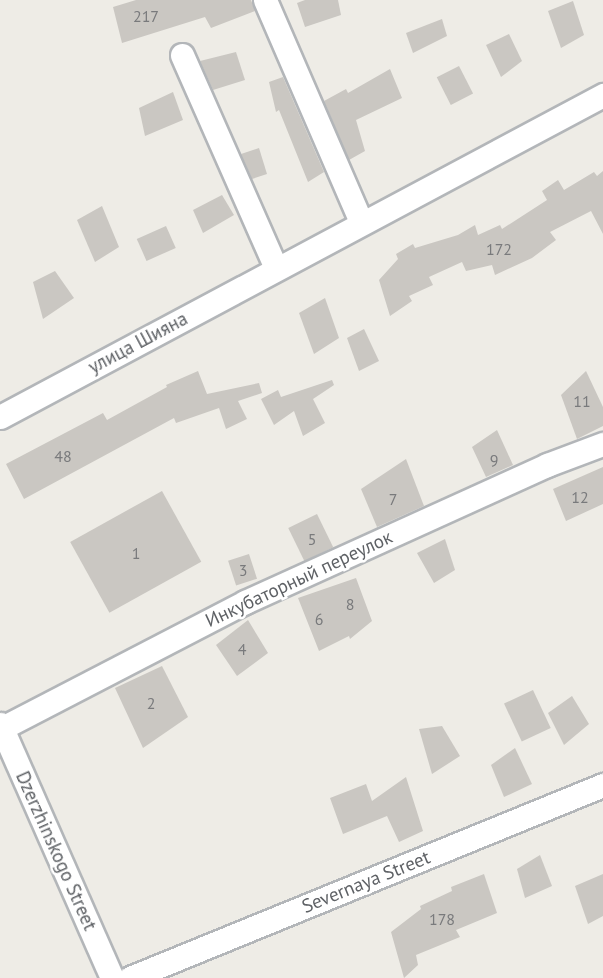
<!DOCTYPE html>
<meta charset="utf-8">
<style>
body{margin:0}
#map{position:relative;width:603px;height:978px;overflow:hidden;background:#eeece6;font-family:"PT Sans",sans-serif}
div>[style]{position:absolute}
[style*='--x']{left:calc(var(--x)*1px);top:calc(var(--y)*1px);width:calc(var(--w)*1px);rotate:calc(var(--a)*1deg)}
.building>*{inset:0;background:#cac7c2;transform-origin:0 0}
.roads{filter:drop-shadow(2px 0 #b3b6b9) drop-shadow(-2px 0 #b3b6b9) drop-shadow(0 2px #b3b6b9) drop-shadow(0 -2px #b3b6b9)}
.minor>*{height:23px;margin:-11.5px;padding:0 11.5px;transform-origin:11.5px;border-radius:11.5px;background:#fff}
span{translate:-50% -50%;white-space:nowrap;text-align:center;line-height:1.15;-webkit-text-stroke:5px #fff;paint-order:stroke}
.number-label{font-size:16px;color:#797a7c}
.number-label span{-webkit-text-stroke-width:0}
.street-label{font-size:19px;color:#5e6165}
</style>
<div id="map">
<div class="building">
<div style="clip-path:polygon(136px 0,251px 0,255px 11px,211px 28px,205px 17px,122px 43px,113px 7px)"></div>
<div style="clip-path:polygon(305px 0,338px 0,341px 15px,305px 27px,297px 3px)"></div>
<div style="clip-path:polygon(573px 1px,584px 35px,561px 48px,548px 11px)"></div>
<div style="clip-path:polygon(442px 19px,447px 36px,413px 53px,406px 33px)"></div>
<div style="clip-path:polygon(509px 34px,522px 61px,501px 77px,486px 45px)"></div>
<div style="clip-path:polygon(236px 52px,245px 80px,213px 90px,200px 61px)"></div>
<div style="left:459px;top:66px;width:31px;height:25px;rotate:63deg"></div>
<div style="clip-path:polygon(390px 69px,402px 98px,356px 120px,365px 151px,349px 160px,324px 101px,346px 89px,348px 93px)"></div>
<div style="clip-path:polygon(283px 77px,324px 172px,308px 182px,279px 110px,276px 112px,269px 82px)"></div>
<div style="clip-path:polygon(173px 92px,183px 120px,145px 136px,139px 108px)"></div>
<div style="clip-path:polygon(259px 148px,267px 174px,252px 179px,241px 154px)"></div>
<div style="clip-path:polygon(603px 171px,603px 234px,591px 211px,550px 232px,556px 240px,532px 258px,495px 275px,492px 265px,466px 271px,462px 262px,429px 277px,433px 285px,409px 296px,412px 301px,390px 316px,379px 280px,398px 259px,396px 254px,413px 244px,415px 248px,458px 235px,475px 225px,478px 235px,500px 225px,502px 229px,547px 200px,542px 191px,558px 180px,564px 190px,594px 172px,597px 176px)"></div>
<div style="clip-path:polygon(222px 195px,234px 215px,203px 233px,193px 210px)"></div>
<div style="clip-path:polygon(102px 206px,119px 247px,95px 262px,77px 220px)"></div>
<div style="left:166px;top:226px;width:24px;height:32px;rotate:66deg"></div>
<div style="clip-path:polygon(55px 271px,74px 298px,43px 319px,33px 282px)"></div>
<div style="clip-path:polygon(325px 298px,339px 338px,314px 354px,299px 313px)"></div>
<div style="clip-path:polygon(364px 329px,379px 361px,359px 371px,347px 338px)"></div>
<div style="clip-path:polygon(198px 371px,207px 394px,259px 383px,262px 393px,238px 401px,247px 419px,226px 429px,219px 408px,176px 423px,174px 418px,24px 499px,6px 464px,103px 413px,107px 420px,167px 387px,166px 385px)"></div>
<div style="clip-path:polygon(586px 371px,603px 407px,603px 426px,577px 439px,561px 395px)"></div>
<div style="clip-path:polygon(332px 380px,334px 385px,313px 399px,325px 423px,303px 436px,294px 411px,274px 425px,261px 399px,278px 390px,281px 397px)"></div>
<div style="clip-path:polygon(497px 430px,513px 465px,486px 477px,472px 447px)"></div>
<div style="clip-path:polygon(406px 459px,424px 506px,377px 527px,361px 489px)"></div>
<div style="clip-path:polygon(603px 467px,603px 504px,566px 521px,553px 489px)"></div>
<div style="left:162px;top:491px;width:81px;height:105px;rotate:61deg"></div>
<div style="left:317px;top:514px;width:37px;height:32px;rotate:64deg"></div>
<div style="clip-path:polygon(445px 539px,455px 570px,434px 583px,417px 553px)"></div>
<div style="left:249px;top:554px;width:26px;height:22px;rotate:72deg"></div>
<div style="clip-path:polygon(356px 578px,372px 621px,350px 639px,349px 636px,319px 651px,298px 598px)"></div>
<div style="clip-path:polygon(248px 620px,268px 653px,237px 676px,216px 645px)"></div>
<div style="clip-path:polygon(162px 666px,188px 717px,143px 748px,115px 688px)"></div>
<div style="left:533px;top:690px;width:42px;height:32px;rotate:65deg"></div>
<div style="clip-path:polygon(572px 696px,589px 724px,564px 745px,548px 713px)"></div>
<div style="clip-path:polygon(442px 726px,460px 756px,432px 774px,419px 729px)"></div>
<div style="clip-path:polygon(515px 748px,532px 784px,504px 797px,491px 765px)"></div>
<div style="clip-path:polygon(406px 777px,423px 831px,399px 842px,387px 816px,343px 834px,330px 798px,366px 784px,372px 801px)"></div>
<div style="clip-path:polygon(540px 855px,552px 886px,525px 898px,517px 869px)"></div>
<div style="clip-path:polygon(484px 874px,497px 913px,456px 930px,460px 937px,416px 955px,418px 965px,404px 978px,391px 932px,421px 909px,420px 906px,452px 891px,451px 887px)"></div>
<div style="clip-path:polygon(603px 874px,603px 916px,588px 924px,575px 886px)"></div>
</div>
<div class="roads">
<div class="minor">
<div style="--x:265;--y:0;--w:242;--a:66.6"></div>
<div style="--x:182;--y:55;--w:233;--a:66.2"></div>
<div style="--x:0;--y:417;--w:684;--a:-28.1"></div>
<div style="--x:0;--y:724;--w:278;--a:66.2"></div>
<div style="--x:2;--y:728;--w:274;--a:-27.4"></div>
<div style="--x:245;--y:602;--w:332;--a:-24.4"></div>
<div style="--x:547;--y:465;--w:60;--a:-20.6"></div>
<div style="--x:130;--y:978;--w:511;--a:-22.2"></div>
</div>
</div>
<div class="number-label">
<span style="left:146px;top:16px">217</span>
<span style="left:499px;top:249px">172</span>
<span style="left:582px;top:401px">11</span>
<span style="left:63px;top:456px">48</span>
<span style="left:494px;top:460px">9</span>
<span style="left:580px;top:497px">12</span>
<span style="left:393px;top:499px">7</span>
<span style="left:312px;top:539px">5</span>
<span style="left:136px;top:553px">1</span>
<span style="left:243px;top:570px">3</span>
<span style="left:350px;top:604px">8</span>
<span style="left:319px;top:619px">6</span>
<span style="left:242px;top:649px">4</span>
<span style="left:151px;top:703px">2</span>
<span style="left:442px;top:919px">178</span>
</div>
<div class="street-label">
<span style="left:138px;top:343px;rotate:-28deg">улица Шияна</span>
<span style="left:299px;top:579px;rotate:-25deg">Инкубаторный переулок</span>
<span style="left:56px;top:851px;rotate:66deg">Dzerzhinskogo Street</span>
<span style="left:366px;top:882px;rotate:-22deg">Severnaya Street</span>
</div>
</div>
